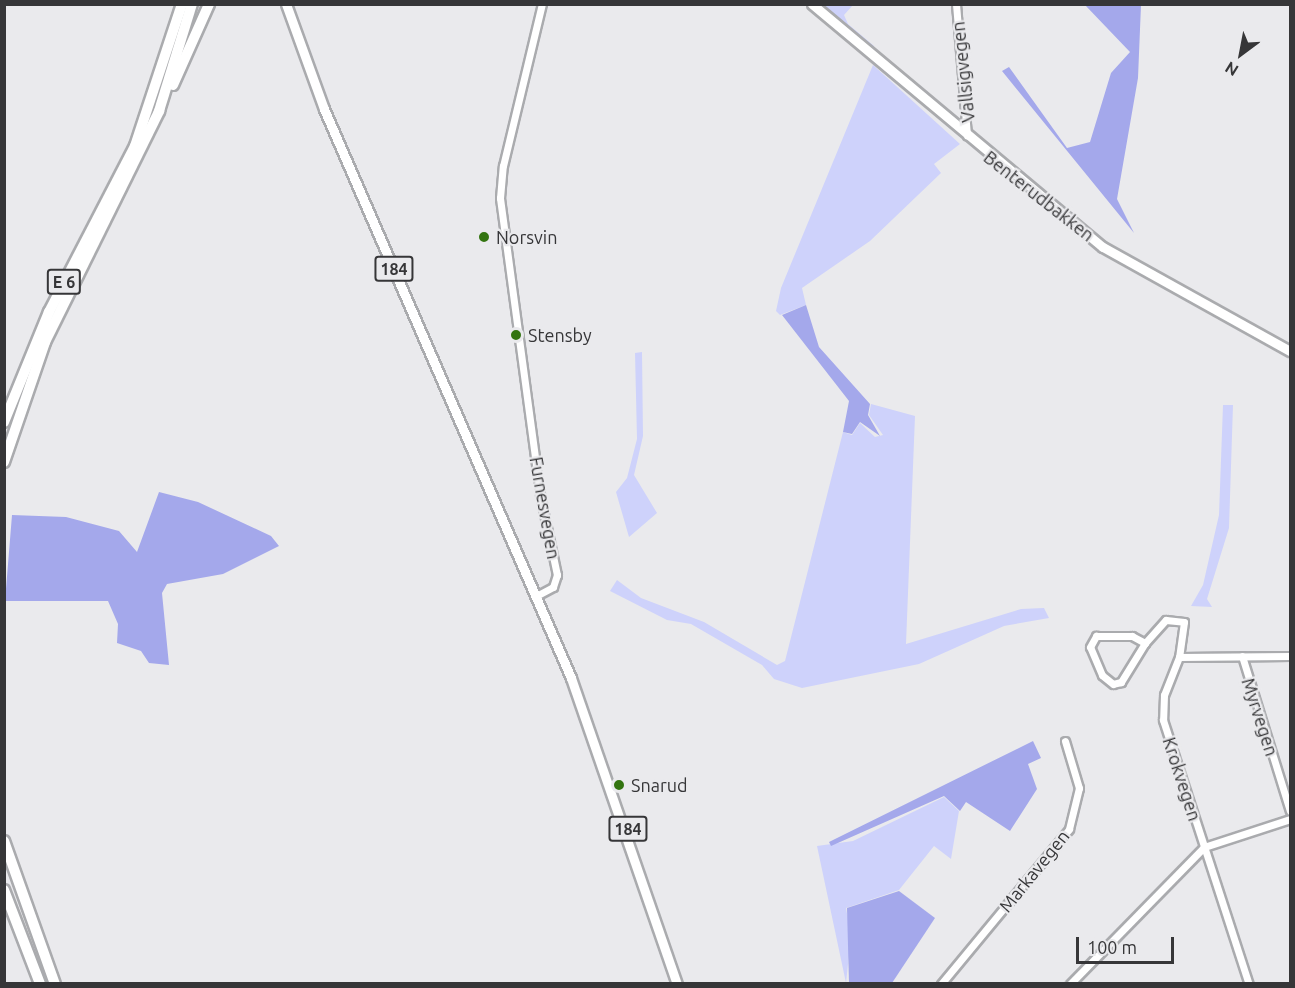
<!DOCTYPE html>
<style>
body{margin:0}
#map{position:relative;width:1295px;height:988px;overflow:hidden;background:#eaeaed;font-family:Ubuntu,sans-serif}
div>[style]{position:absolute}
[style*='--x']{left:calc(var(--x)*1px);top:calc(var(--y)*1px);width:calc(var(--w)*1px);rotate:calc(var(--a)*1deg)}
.green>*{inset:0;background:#ced2fb}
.forest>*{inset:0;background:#a4a8eb}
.roads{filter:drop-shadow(2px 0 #aaabae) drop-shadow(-2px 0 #aaabae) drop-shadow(0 2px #aaabae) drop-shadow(0 -2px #aaabae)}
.minor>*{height:7px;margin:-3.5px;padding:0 3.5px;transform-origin:3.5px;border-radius:3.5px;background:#fff}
.major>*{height:9px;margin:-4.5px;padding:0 4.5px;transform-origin:4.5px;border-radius:4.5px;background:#fff}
.highway>*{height:10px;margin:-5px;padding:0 5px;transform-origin:5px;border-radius:5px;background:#fff}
.dots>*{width:16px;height:16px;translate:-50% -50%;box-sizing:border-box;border:3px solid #eaeaed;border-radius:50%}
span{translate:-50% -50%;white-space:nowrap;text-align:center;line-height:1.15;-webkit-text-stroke:4.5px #eaeaed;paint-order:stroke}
.shield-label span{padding:2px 4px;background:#eaeaed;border:2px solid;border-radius:4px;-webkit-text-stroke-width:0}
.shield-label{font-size:16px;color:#363638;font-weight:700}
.street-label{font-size:18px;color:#363638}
.poi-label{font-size:18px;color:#363638}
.left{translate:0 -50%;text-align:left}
.frame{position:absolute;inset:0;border:6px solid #363638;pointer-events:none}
.north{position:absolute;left:1211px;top:24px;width:60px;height:60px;-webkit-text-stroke:4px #eaeaed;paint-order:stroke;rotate:212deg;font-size:16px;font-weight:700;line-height:24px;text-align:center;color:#363638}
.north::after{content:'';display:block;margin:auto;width:21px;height:27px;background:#363638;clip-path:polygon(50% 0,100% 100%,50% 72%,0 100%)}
.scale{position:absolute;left:1076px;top:937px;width:98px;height:27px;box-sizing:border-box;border:3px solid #363638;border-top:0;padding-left:8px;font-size:18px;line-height:21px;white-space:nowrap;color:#363638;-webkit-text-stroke:4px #eaeaed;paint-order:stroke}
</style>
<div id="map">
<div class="green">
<div style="clip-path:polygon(824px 5px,853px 5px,844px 15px,848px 24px,874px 46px,871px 50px,822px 9px)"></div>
<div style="clip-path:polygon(873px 65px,960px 144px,934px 164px,941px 173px,870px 241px,802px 288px,806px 305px,780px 315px,776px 311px,781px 288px)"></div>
<div style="clip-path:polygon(642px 352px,643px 436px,634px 475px,657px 513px,629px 537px,616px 492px,627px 478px,637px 439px,635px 353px)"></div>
<div style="clip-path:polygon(871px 404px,915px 416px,906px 644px,1021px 609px,1044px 608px,1049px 618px,1004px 626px,919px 664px,802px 688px,774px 679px,762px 665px,691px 624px,667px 620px,610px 591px,617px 580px,641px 598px,704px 622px,777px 665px,785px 661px,843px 432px,852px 435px,860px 423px,875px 437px,883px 435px,869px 415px)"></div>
<div style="clip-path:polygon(1223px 405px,1233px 405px,1229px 528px,1207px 599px,1212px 607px,1191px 606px,1203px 585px,1219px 515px)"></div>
<div style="clip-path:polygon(944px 797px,959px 811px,951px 859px,934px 846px,899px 890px,846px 908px,851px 936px,846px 983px,817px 846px,853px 841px)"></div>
</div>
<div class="forest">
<div style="clip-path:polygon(1085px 5px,1141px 5px,1138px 78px,1117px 199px,1134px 233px,1002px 71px,1009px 67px,1067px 148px,1090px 142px,1111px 73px,1130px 52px)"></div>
<div style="clip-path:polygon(806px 305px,819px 347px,870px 404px,868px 415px,880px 436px,860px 422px,852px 434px,843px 432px,849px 401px,782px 315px)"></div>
<div style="clip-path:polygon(159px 492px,198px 502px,271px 536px,279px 546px,223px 574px,167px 584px,162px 593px,169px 665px,149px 663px,141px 651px,117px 643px,118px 624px,108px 601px,5px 601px,12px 515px,66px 517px,119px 531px,137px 552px)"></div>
<div style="clip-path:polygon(1033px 741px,1041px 758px,1028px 764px,1037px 789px,1010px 831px,966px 802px,960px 811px,944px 796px,831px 846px,829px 842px)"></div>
<div style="clip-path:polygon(899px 891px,935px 918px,892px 983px,849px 983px,847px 908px)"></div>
</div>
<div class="roads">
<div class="minor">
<div style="--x:956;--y:4;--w:132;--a:85.2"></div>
<div style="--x:538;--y:595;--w:17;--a:-28"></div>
<div style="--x:553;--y:587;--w:13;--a:-72"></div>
<div style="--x:557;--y:575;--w:83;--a:-101.9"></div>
<div style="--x:540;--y:494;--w:299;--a:-97.7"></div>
<div style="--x:500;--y:198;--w:32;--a:-85"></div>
<div style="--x:503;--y:166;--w:167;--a:-76.5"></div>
<div style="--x:1096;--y:636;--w:36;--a:0"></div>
<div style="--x:1132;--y:636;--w:15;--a:28"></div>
<div style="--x:1145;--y:643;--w:46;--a:121.6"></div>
<div style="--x:1121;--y:682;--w:8;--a:166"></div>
<div style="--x:1113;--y:684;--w:14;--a:-141"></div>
<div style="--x:1102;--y:675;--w:30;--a:-113"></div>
<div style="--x:1090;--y:647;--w:13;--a:-61"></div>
<div style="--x:1145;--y:643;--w:31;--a:-48"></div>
<div style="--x:1166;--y:620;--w:18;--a:6"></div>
<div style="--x:1184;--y:622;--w:35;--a:98"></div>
<div style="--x:1179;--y:657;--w:41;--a:111.5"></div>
<div style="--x:1164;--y:695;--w:25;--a:92"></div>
<div style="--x:1163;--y:720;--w:278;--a:72"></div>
<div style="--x:1242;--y:656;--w:162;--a:72.8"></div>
<div style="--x:1179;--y:657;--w:111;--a:-0.5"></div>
<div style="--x:941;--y:984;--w:201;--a:-50.4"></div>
<div style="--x:1069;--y:829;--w:42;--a:-76.3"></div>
<div style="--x:1079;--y:788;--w:49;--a:-106.6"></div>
<div style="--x:1070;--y:984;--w:192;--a:-45.6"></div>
<div style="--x:1204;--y:847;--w:90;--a:-18"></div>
</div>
<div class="major">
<div style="--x:286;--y:4;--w:112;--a:70.1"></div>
<div style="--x:324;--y:109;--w:620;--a:66.53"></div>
<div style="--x:571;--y:678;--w:324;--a:70.9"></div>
<div style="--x:812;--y:4;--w:379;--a:39.9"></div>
<div style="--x:1103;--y:247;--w:214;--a:29.1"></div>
</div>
<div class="highway">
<div style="--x:173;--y:85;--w:89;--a:-66"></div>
<div style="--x:4;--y:422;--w:119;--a:-67.8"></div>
<div style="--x:49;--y:312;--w:187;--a:-62.6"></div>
<div style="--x:135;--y:146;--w:150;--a:-71.7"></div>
<div style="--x:4;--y:462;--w:127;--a:-71.1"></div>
<div style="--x:45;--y:342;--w:258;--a:-63.7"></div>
<div style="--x:159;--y:111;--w:112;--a:-72.9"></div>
<div style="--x:4;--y:841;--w:152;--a:70.4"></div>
<div style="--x:4;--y:890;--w:101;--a:69"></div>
</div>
</div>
<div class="dots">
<div style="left:484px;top:237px;background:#337410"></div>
<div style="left:516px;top:335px;background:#337410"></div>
<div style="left:619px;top:785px;background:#337410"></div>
</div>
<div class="shield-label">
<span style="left:394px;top:269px">184</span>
<span style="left:64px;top:282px">E 6</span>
<span style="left:628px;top:829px">184</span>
</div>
<div class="street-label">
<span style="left:963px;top:72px;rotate:-96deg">Vallsigvegen</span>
<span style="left:1039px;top:196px;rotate:38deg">Benterudbakken</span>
<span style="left:545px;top:508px;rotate:80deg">Furnesvegen</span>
<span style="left:1260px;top:717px;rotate:72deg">Myrvegen</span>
<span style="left:1182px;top:779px;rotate:72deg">Krokvegen</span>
<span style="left:1034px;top:871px;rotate:-51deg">Markavegen</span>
</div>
<div class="poi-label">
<span class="left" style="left:496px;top:237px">Norsvin</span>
<span class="left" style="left:528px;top:335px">Stensby</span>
<span class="left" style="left:631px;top:785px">Snarud</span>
</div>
<div class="frame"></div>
<div class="north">N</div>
<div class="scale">100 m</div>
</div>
